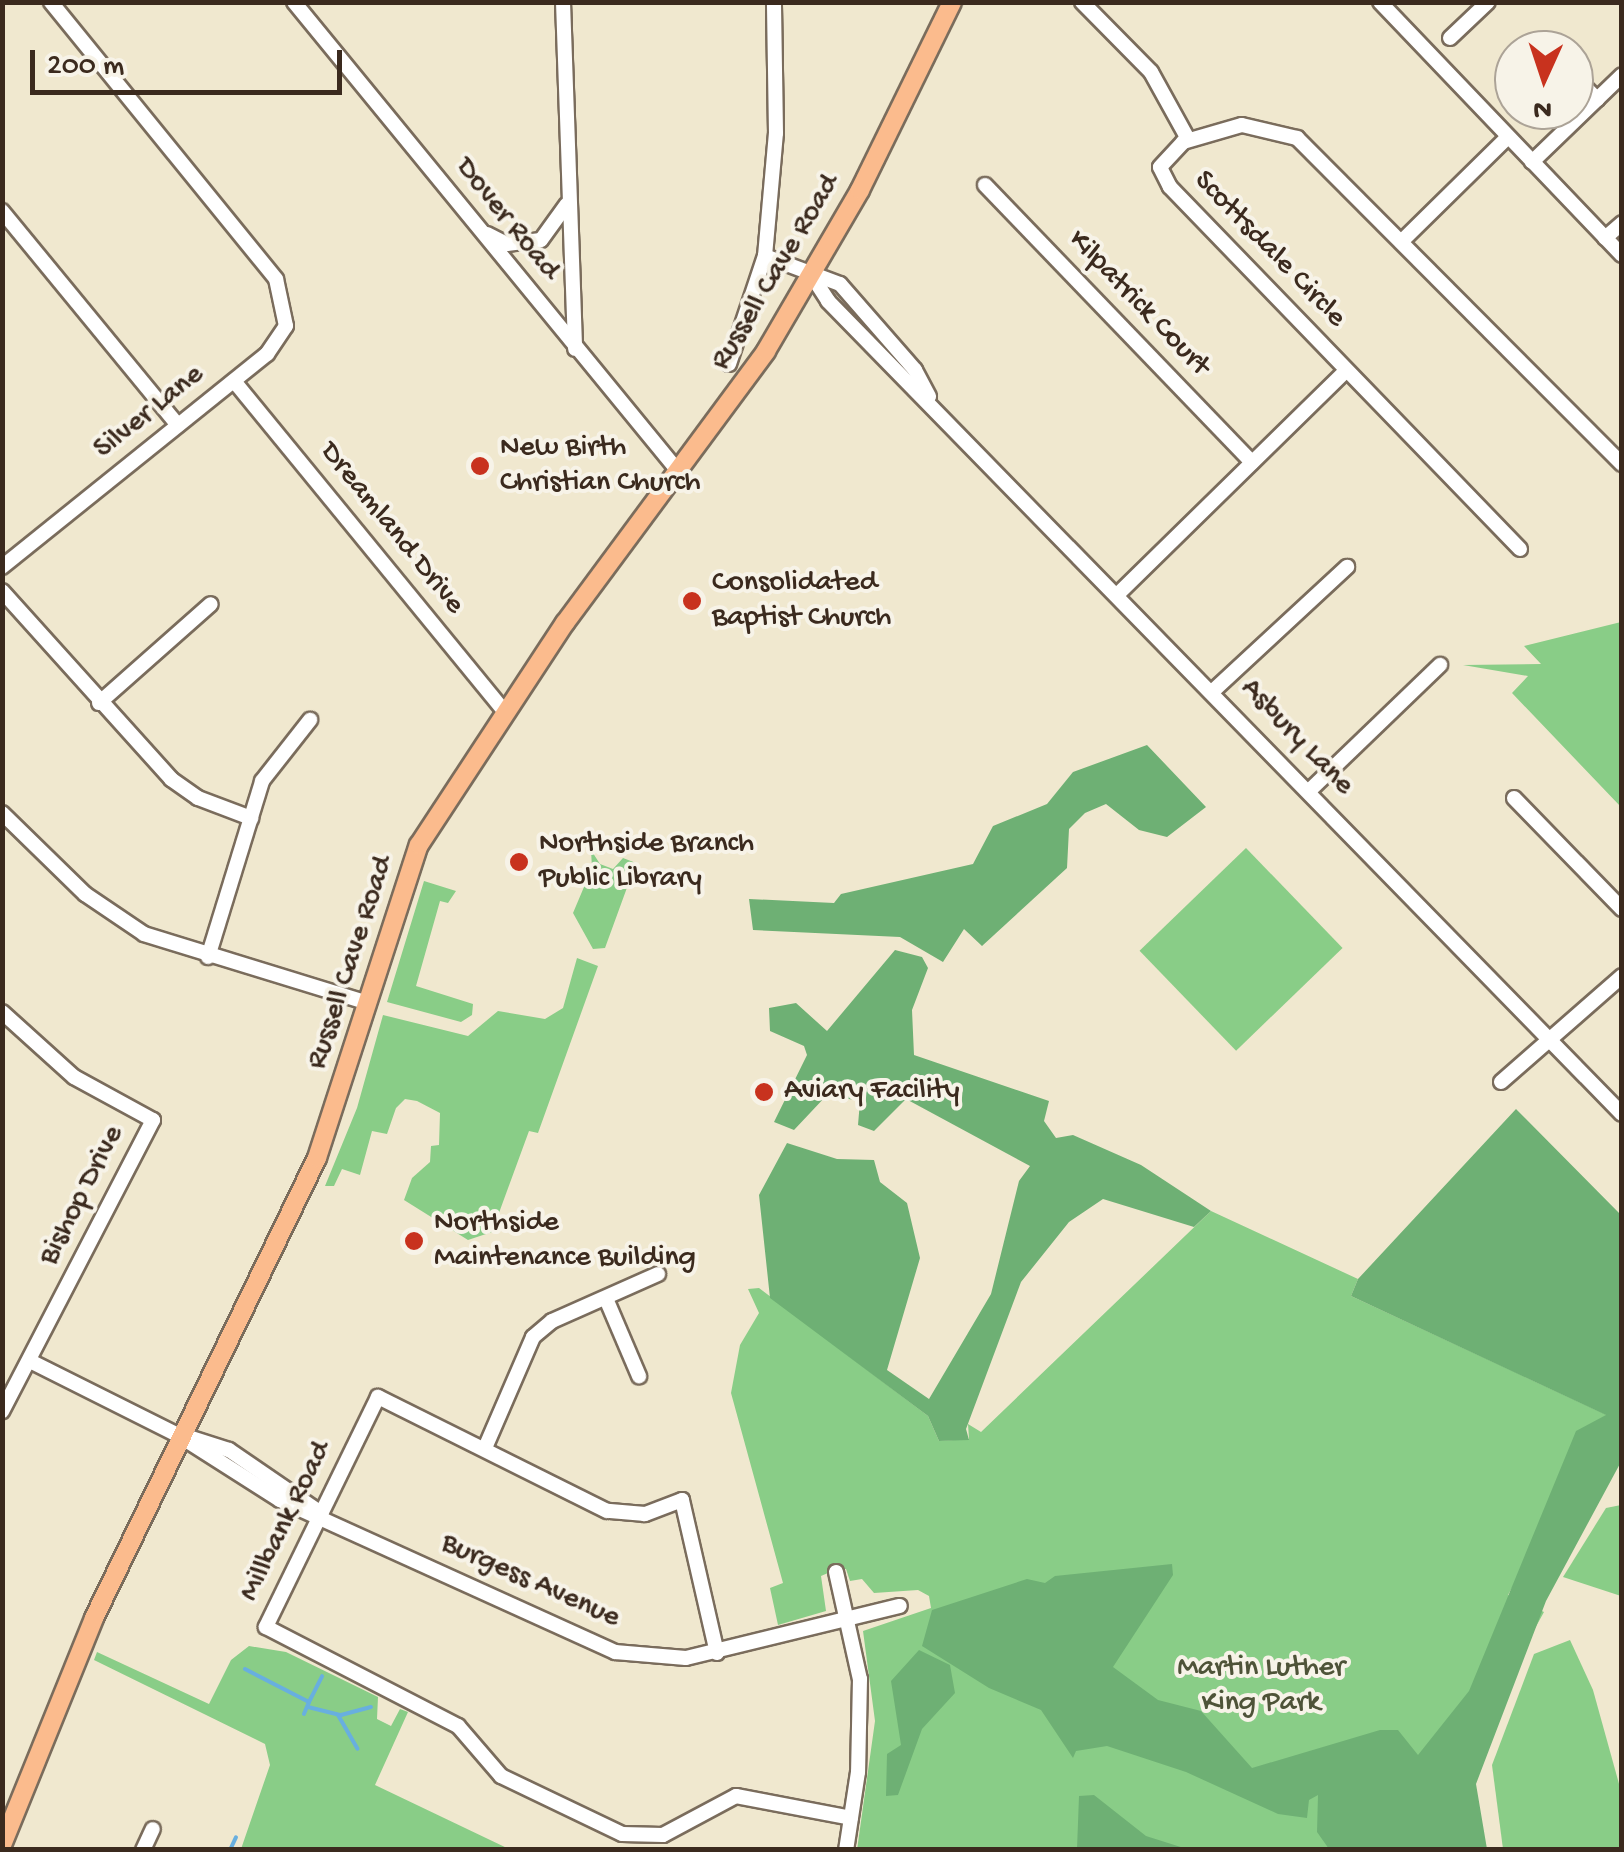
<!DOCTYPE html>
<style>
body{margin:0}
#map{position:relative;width:1624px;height:1852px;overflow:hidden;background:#f0e8cf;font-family:"Gochi Hand",sans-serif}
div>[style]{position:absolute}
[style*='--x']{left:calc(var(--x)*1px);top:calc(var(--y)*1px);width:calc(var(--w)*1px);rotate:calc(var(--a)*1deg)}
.green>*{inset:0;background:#89cd87;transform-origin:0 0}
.forest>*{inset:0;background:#6eb074}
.stream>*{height:4px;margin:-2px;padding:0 2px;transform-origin:2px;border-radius:2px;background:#68afdf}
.roads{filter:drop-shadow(2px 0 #7a6c5c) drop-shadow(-2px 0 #7a6c5c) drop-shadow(0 2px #7a6c5c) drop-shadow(0 -2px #7a6c5c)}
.minor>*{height:14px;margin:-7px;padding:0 7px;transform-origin:7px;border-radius:7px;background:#fff}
.major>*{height:18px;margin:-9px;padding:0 9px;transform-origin:9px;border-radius:9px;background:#fbbb8d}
.dots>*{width:28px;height:28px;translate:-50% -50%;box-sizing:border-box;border:5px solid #f7f3e8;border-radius:50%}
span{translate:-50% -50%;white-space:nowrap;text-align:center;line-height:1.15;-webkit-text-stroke:8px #f7f3e8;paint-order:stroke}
.street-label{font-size:30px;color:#3b2a1e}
.poi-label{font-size:30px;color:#3b2a1e}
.left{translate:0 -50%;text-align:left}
.park-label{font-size:30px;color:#4e5338}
.frame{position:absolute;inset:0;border:5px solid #3b2a1e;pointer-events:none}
.north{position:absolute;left:1494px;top:30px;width:100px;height:100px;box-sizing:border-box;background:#f7f3e8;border:2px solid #aca397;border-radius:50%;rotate:183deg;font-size:28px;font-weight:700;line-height:40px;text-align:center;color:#3b2a1e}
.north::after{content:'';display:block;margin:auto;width:35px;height:45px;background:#c8321e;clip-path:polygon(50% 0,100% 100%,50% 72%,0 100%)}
.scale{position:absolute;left:30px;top:50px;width:312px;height:45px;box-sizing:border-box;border:5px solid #3b2a1e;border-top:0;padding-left:12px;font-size:30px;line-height:35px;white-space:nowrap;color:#3b2a1e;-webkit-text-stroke:8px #f7f3e8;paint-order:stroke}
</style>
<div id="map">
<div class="green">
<div style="clip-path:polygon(1621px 622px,1621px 807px,1512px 693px,1528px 676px,1463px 665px,1541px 664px,1524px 646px)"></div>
<div style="left:1246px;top:848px;width:139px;height:148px;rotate:46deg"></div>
<div style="clip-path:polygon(591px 850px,600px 864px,613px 869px,623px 858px,636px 863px,605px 948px,593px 949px,573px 913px,592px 868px)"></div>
<div style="clip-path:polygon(424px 881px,456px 891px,448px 903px,440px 901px,416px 986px,473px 1004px,472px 1015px,461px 1022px,387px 1002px)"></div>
<div style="clip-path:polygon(577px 958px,598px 966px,538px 1133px,529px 1131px,492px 1232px,468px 1240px,404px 1200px,412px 1178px,430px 1162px,431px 1146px,439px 1145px,440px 1113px,417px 1101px,405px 1099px,396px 1108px,387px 1134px,372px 1131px,360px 1175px,342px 1169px,334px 1186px,325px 1186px,357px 1108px,383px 1015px,468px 1036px,498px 1011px,545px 1019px,563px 1008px)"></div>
<div style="clip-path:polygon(1211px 1211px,1358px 1279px,1351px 1296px,1607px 1415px,1508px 1595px,1544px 1612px,1413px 1849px,857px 1850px,875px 1721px,863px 1631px,931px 1608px,929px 1596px,918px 1590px,874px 1593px,862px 1579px,850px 1581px,846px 1569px,835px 1570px,821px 1576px,826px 1611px,778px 1625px,770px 1588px,783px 1583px,731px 1393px,740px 1345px,759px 1313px,748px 1289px,759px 1288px,928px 1416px,939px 1441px,969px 1439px,968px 1424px,981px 1432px)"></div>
<div style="clip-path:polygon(1621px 1505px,1621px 1596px,1563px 1577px,1606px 1508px)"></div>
<div style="clip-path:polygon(1570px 1640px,1593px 1690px,1621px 1791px,1621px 1849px,1503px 1849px,1492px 1765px,1534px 1654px)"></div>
<div style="clip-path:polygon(249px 1646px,286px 1652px,378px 1697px,377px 1719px,391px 1726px,400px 1709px,408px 1712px,375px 1785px,509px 1849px,241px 1849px,270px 1765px,265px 1744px,94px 1660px,97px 1652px,209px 1704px,231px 1660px)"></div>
</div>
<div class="forest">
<div style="clip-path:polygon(1147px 745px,1206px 807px,1167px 837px,1139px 830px,1106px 804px,1085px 813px,1069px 829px,1067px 868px,982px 946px,964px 929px,943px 962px,900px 937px,753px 930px,749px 899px,834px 903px,841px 894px,973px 864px,993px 826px,1047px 804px,1073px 772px)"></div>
<div style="clip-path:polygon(895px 950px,922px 957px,928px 968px,912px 1010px,914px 1055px,1049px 1101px,1044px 1121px,1056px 1138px,1073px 1135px,1141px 1165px,1211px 1211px,1194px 1227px,1103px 1199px,1069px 1222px,1021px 1282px,966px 1429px,969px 1440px,939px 1441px,928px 1416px,770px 1298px,759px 1195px,787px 1143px,837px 1159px,874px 1160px,880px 1182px,907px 1203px,920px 1258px,887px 1370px,929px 1399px,991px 1294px,1019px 1181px,1030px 1166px,906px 1099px,874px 1131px,858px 1125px,860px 1101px,827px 1095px,794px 1130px,774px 1122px,807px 1055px,804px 1046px,770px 1031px,769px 1008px,796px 1003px,827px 1031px)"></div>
<div style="clip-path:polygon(1516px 1109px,1621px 1215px,1622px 1460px,1546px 1601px,1476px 1784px,1487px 1849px,1329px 1849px,1317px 1832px,1318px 1795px,1309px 1800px,1307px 1818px,1278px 1814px,1186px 1772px,1107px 1746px,1076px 1751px,1073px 1758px,1041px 1710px,989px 1688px,922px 1646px,932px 1610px,1027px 1579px,1045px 1583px,1055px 1576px,1172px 1564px,1173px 1575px,1113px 1667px,1158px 1700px,1201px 1711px,1252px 1768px,1380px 1730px,1398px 1730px,1418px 1755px,1469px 1691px,1576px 1431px,1606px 1415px,1351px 1296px,1358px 1279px)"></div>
<div style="clip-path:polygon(919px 1650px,950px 1665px,955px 1693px,922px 1729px,898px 1795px,886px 1796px,887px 1754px,901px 1745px,891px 1681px)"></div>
<div style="clip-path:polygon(1094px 1795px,1146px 1836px,1187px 1849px,1077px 1849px,1079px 1796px)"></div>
</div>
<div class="stream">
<div style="--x:245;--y:1669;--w:72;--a:27.3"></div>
<div style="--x:309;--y:1702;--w:13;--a:113"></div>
<div style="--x:309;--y:1702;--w:29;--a:-63"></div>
<div style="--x:308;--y:1707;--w:34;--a:14"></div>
<div style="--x:341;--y:1715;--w:31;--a:-15"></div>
<div style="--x:338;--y:1715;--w:39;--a:60"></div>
<div style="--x:230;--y:1850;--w:14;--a:-65"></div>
</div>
<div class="roads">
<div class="minor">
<div style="--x:294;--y:2;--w:606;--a:50.69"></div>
<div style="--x:563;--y:2;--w:347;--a:88"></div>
<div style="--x:1082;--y:2;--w:98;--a:45.4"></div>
<div style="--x:1151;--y:72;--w:77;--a:61.1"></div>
<div style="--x:1380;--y:2;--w:350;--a:46.3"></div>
<div style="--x:1450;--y:38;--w:52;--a:-43.5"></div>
<div style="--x:1544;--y:50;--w:4;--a:0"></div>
<div style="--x:1574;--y:76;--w:33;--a:45"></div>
<div style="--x:1532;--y:162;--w:125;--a:-44"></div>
<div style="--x:985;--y:185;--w:385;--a:46.1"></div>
<div style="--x:2;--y:211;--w:277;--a:50.6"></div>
<div style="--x:487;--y:234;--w:22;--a:27"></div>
<div style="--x:507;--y:244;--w:34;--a:-7"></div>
<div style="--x:541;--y:240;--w:44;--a:-54.2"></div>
<div style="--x:1605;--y:238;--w:23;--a:-41"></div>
<div style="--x:1402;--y:241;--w:148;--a:-44.5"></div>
<div style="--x:765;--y:256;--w:80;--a:20.5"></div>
<div style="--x:840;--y:284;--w:114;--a:48.9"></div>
<div style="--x:915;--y:370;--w:30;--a:62"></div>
<div style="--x:812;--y:276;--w:30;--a:57"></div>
<div style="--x:828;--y:301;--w:1136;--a:45.68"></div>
<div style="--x:729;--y:364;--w:114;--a:-71.6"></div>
<div style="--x:765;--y:256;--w:123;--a:-84.9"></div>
<div style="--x:776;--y:133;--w:131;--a:-90.9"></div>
<div style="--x:234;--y:381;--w:428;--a:50.7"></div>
<div style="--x:1520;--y:549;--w:504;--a:-134.03"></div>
<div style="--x:1170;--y:187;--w:22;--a:-117"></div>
<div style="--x:1160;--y:167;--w:34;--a:-47"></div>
<div style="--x:1183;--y:142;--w:61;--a:-16.1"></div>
<div style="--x:1242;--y:125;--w:57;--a:13.3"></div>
<div style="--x:1297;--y:138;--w:460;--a:45.1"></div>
<div style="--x:2;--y:567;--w:340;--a:-38.8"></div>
<div style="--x:267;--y:354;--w:34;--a:-56"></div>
<div style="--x:286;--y:326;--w:48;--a:-102"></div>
<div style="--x:276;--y:279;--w:357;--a:-129.1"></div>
<div style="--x:2;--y:591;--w:253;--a:48"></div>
<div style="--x:171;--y:779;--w:33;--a:35"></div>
<div style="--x:198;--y:798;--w:57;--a:20.7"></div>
<div style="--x:1118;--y:594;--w:319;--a:-44.4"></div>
<div style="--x:1213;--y:691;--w:183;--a:-42.8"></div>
<div style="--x:99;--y:703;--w:149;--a:-41.5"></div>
<div style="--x:1309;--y:791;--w:182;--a:-43.9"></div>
<div style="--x:1514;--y:798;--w:155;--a:45.8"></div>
<div style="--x:2;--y:813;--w:116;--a:44.3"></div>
<div style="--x:85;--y:894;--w:71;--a:34.1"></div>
<div style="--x:144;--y:934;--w:234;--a:17.1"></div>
<div style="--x:208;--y:957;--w:184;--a:-72.9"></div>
<div style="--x:262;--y:781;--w:78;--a:-51.8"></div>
<div style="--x:2;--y:1012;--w:97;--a:42.1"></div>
<div style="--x:74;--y:1077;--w:90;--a:28.6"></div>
<div style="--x:153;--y:1120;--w:328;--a:117.4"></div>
<div style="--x:1501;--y:1082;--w:161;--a:-41.2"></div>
<div style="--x:607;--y:1301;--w:82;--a:66.9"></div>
<div style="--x:30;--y:1361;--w:165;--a:26.6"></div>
<div style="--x:178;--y:1435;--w:121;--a:32.5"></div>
<div style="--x:280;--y:1500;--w:368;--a:24.4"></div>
<div style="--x:615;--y:1652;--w:71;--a:4.8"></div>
<div style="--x:686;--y:1658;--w:220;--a:-13.7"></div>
<div style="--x:185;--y:1436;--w:46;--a:17.7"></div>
<div style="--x:229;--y:1450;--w:112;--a:34.4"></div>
<div style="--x:485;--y:1448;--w:121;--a:-66.6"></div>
<div style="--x:533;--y:1337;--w:25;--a:-40"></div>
<div style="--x:552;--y:1321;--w:116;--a:-23.9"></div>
<div style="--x:836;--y:1572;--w:110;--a:77.4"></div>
<div style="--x:860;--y:1679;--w:93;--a:91.2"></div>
<div style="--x:858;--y:1772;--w:79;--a:98.7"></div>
<div style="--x:717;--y:1653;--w:157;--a:-102.9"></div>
<div style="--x:682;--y:1500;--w:40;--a:159"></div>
<div style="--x:645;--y:1514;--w:38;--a:-175"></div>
<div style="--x:607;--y:1511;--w:256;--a:-153.5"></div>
<div style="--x:378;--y:1397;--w:256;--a:116"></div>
<div style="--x:266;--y:1627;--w:216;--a:27.3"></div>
<div style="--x:458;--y:1726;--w:66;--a:49.3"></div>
<div style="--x:501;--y:1776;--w:134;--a:25.6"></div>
<div style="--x:622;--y:1834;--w:41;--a:1.4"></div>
<div style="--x:663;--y:1835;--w:83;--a:-28.1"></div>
<div style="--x:736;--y:1796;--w:117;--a:10.8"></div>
<div style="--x:143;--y:1850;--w:23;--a:-65"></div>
</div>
<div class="major">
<div style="--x:2;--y:1845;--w:245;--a:-67.9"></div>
<div style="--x:94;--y:1618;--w:511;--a:-64.14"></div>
<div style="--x:317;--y:1158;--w:329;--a:-72"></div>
<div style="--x:419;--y:845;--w:266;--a:-56.7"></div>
<div style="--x:565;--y:623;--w:338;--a:-53.5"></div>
<div style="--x:766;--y:351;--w:186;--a:-59.7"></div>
<div style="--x:860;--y:190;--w:209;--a:-63.9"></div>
</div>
</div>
<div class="dots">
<div style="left:480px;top:466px;background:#c8321e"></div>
<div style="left:692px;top:601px;background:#c8321e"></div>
<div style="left:519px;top:862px;background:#c8321e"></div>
<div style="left:764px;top:1092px;background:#c8321e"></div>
<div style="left:414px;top:1241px;background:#c8321e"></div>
</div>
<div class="street-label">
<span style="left:506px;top:220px;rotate:51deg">Dover Road</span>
<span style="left:1269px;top:250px;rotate:46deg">Scottsdale Circle</span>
<span style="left:777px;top:273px;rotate:-59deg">Russell Cave Road</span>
<span style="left:1138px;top:304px;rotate:46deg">Kilpatrick Court</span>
<span style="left:150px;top:413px;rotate:-39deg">Silver Lane</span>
<span style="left:391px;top:529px;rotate:51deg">Dreamland Drive</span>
<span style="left:1296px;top:738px;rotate:46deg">Asbury Lane</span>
<span style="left:352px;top:963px;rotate:-72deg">Russell Cave Road</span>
<span style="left:83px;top:1196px;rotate:-63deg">Bishop Drive</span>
<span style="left:287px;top:1522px;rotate:-64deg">Millbank Road</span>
<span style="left:530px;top:1582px;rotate:24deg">Burgess Avenue</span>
</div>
<div class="poi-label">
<span class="left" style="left:500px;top:466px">New Birth<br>Christian Church</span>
<span class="left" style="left:712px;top:601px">Consolidated<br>Baptist Church</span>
<span class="left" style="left:539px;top:862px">Northside Branch<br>Public Library</span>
<span class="left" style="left:784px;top:1092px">Aviary Facility</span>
<span class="left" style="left:434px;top:1241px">Northside<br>Maintenance Building</span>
</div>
<div class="park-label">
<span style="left:1261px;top:1686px">Martin Luther<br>King Park</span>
</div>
<div class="frame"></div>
<div class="north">N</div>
<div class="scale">200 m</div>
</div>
